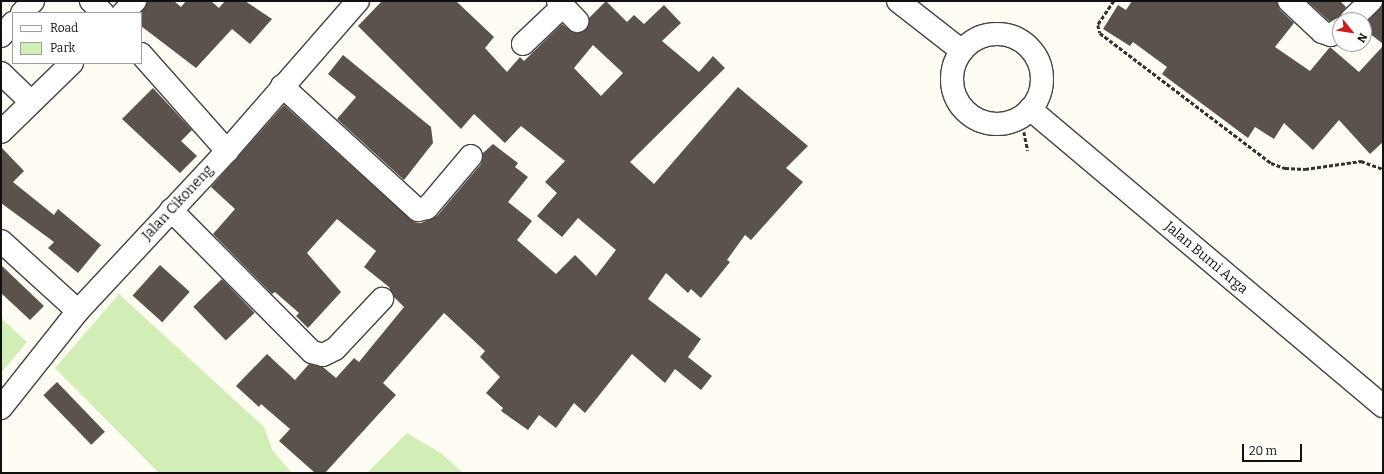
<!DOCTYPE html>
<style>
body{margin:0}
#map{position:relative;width:1384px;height:474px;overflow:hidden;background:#fffdf3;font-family:Bitter,serif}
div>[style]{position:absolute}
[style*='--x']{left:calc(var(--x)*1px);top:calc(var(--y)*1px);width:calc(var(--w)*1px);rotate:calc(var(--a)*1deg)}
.green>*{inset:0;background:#d1eeb7}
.building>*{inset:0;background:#5a524b;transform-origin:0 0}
.path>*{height:2.5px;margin-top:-1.25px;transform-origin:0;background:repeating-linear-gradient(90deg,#323232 0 4px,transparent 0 6px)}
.roads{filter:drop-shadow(1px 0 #434343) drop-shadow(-1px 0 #434343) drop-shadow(0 1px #434343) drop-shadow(0 -1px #434343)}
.minor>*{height:22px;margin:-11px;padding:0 11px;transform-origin:11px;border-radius:11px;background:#fff}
.minor>.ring{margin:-11px;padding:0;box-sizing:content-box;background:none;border:22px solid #fff;border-radius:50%}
span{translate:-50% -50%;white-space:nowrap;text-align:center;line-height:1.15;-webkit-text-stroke:4px #fff;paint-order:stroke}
.street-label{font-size:14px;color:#101010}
.frame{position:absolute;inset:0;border:2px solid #101010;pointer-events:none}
.legend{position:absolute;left:12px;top:12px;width:130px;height:52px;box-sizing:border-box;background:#fff;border:1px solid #9f9f9f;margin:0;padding:5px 7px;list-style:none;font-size:12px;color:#101010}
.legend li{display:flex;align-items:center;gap:8px;height:20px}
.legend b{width:20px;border:1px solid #9f9f9f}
.north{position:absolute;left:1332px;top:12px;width:40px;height:40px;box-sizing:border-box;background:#fff;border:1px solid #9f9f9f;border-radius:50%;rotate:120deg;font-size:11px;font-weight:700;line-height:16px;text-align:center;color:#101010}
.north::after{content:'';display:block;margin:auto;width:14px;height:18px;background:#cf1a19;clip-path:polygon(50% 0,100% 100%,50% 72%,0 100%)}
.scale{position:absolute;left:1242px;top:444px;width:60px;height:18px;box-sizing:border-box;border:2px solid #101010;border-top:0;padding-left:5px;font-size:12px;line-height:14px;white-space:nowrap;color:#101010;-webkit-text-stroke:3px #fff;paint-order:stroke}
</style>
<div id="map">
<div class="green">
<div style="clip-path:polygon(119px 294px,264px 427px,273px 451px,292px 473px,159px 473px,55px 368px)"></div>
<div style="clip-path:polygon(1px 318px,27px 342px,1px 373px)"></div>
<div style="clip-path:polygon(407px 433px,442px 454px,463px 473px,367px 473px)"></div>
</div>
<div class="building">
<div style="clip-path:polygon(147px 1px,174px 1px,181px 7px,186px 1px,211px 1px,219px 8px,225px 1px,245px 1px,272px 19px,250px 44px,232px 29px,196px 68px,141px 26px,141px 13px)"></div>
<div style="clip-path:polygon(evenodd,382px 1px,456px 1px,494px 37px,485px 48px,507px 72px,520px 57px,524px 61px,562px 24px,574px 33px,585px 30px,589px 18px,606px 1px,627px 22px,634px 15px,644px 24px,664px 5px,681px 23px,662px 41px,699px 72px,713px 56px,725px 68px,630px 162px,654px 184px,738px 87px,808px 146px,786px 168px,803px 182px,751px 240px,745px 235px,727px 260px,730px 262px,701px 298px,691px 289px,688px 293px,666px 273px,648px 299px,701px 339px,688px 357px,712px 376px,701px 390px,675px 369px,665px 383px,632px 354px,585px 413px,574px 403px,556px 428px,539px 415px,528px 430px,501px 411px,503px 408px,486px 393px,500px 377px,480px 357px,485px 351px,444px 313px,383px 383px,396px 395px,325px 473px,315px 473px,279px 441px,290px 429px,261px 404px,259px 407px,236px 386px,267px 354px,295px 380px,309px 364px,323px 367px,336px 378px,354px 358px,359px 362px,404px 307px,394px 297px,389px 287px,364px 267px,376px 251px,337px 219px,307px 253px,341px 292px,308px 328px,296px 316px,299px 313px,275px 292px,272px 294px,213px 234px,235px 209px,211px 187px,284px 105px,414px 222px,421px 223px,437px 216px,481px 164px,483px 153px,493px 144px,518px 163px,515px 167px,528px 177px,508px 202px,532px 221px,517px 240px,556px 274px,575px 255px,596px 276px,616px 250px,578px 218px,562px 237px,537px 216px,557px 193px,545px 182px,565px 161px,521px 126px,505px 143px,474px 114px,461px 129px,358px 26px,382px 1px,593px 45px,623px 73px,601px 96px,574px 68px,593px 45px)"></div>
<div style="clip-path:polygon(1132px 1px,1277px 1px,1280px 10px,1294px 23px,1275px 47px,1310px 71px,1330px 47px,1359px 72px,1383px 46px,1383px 142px,1370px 154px,1339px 120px,1313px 150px,1284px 123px,1274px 139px,1255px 127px,1248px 138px,1162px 74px,1167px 67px,1133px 42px,1130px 46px,1103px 29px,1118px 5px,1126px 10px)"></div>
<div style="clip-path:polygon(1307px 1px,1340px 1px,1346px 7px,1339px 17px,1329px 21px)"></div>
<div style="clip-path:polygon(1383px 4px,1383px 44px,1364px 29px,1364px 25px)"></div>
<div style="clip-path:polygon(343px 55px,431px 127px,433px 143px,404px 180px,337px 119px,356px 97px,328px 74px)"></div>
<div style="clip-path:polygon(153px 88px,192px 130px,181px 141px,197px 156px,180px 173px,122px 119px)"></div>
<div style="clip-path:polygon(1px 147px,24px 171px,13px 182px,54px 215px,58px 209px,101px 245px,78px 273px,48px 248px,54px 242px,1px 203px)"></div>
<div style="clip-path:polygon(1px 265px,44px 306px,30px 320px,1px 293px)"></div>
<div style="left:160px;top:265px;width:40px;height:41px;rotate:42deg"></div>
<div style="left:222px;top:279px;width:47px;height:40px;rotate:46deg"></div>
<div style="left:57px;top:382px;width:69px;height:19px;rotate:46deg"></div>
</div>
<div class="path">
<div style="--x:1114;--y:1;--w:29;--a:124"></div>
<div style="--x:1098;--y:25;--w:8;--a:76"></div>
<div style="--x:1100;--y:33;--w:215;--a:37.2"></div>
<div style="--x:1271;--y:163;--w:15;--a:20"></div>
<div style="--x:1285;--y:168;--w:20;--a:3"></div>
<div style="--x:1305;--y:169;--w:57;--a:-8.1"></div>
<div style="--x:1361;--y:161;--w:23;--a:20"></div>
<div style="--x:1024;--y:132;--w:19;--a:78"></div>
</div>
<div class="roads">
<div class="minor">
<div style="--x:91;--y:1;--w:17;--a:45"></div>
<div style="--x:558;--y:1;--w:28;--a:46"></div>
<div style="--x:898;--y:1;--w:81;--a:38"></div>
<div style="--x:1289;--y:1;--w:45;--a:43.2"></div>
<div style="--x:1322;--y:32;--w:9;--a:18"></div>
<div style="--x:1331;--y:35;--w:11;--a:-34"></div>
<div style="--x:22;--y:13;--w:16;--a:-47"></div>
<div style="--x:123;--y:13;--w:17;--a:-45"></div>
<div style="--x:1351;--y:20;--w:28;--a:-44"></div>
<div class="ring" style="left:952px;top:34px;width:68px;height:68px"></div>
<div style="--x:1;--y:36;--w:18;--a:-47"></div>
<div style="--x:523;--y:44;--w:55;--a:-43.5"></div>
<div style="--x:141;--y:54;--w:130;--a:48.4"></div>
<div style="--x:1;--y:73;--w:42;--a:44"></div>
<div style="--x:282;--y:86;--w:184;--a:42.4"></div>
<div style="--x:418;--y:210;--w:9;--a:-13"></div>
<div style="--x:427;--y:208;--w:68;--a:-49.8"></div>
<div style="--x:1030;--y:109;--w:461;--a:40.1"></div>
<div style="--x:1;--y:132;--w:99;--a:-44.2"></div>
<div style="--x:171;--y:210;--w:200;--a:45.2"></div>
<div style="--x:312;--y:352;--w:11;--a:15"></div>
<div style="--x:323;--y:355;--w:13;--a:-27"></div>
<div style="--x:335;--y:349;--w:69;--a:-46.8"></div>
<div style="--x:1;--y:241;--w:104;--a:42.3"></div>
<div style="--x:1;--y:408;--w:124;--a:-51.6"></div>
<div style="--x:78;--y:311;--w:219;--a:-47"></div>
<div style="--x:227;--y:151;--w:199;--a:-48.9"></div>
</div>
</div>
<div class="street-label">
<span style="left:178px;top:203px;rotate:-47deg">Jalan Cikoneng</span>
<span style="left:1206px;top:258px;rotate:40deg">Jalan Bumi Arga</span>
</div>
<div class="frame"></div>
<ul class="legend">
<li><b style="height:5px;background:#fff"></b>Road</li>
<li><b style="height:11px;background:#d1eeb7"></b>Park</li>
</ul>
<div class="north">N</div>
<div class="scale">20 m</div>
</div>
